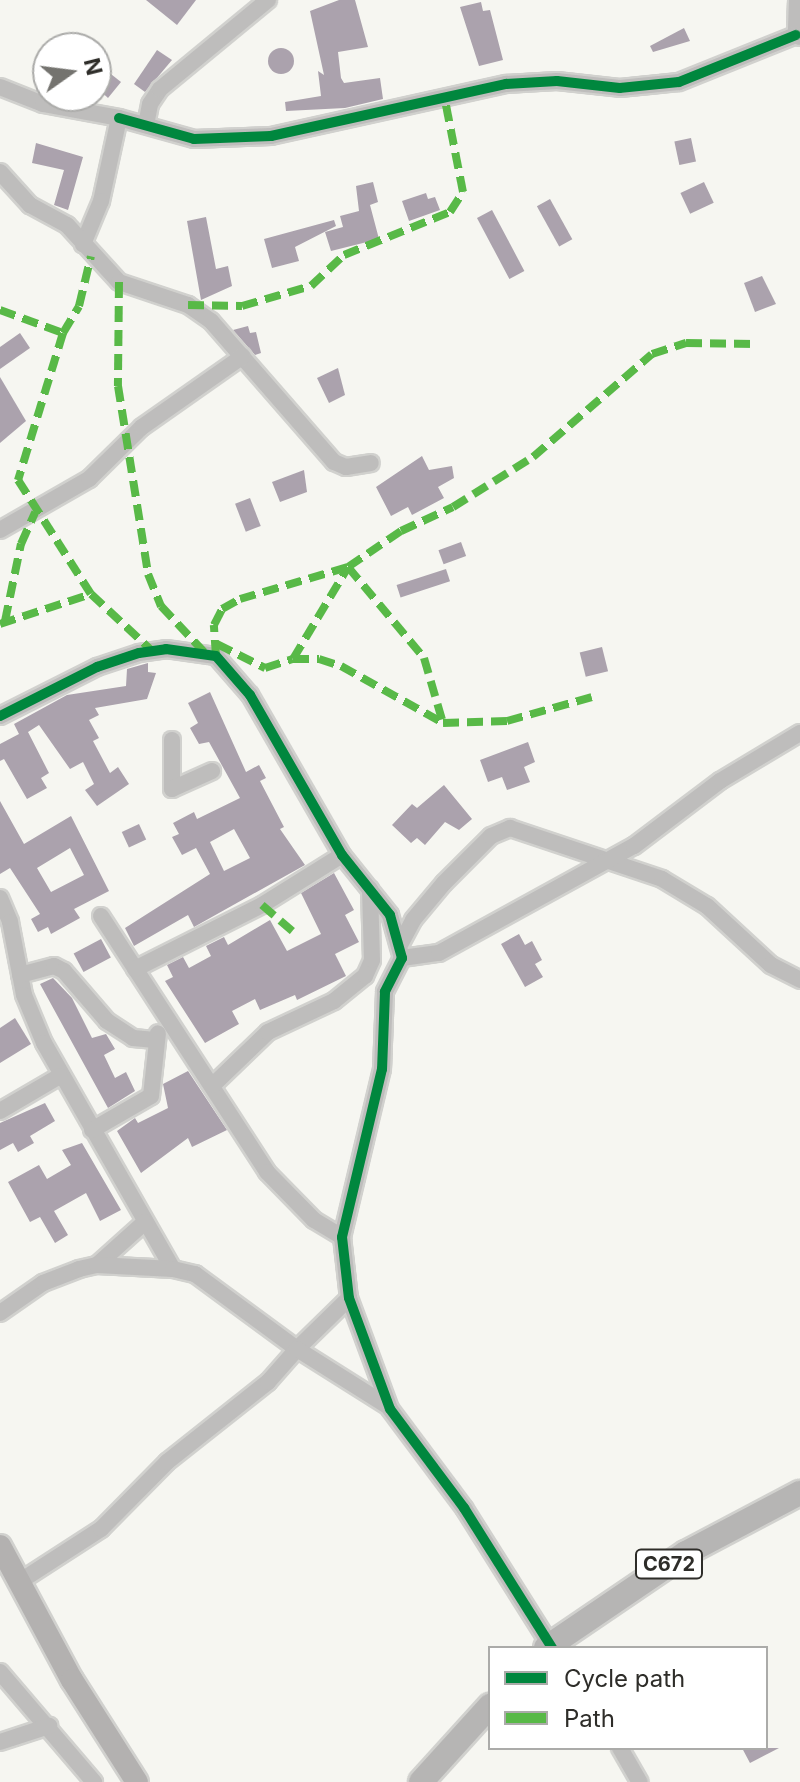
<!DOCTYPE html>
<style>
body{margin:0}
#map{position:relative;width:800px;height:1782px;overflow:hidden;background:#f6f6f1;font-family:Inter,sans-serif}
div>[style]{position:absolute}
[style*='--x']{left:calc(var(--x)*1px);top:calc(var(--y)*1px);width:calc(var(--w)*1px);rotate:calc(var(--a)*1deg)}
.building>*{inset:0;background:#aba2ad;transform-origin:0 0}
.round{border-radius:50%}
.roads{filter:drop-shadow(2px 0 #d1d1ce) drop-shadow(-2px 0 #d1d1ce) drop-shadow(0 2px #d1d1ce) drop-shadow(0 -2px #d1d1ce)}
.street>*{height:16px;margin:-8px;padding:0 8px;transform-origin:8px;border-radius:8px;background:#bebdbc}
.secondary>*{height:22px;margin:-11px;padding:0 11px;transform-origin:11px;border-radius:11px;background:#b3b1b0}
.primary>*{height:24px;margin:-12px;padding:0 12px;transform-origin:12px;border-radius:12px;background:#b6b5b4}
.quiet>*{height:8px;margin-top:-4px;transform-origin:0;background:repeating-linear-gradient(90deg,#58b947 0 16px,transparent 0 24px)}
.cycleway>*{height:10px;margin:-5px;padding:0 5px;transform-origin:5px;border-radius:5px;background:#00873e}
span{translate:-50% -50%;white-space:nowrap;text-align:center;line-height:1.15;-webkit-text-stroke:8px #fff;paint-order:stroke}
.shield-label span{padding:2px 6px;background:#fff;border:2px solid;border-radius:6px;-webkit-text-stroke-width:0}
.shield-label{font-size:20px;color:#2e2d29;font-weight:700}
.legend{position:absolute;left:488px;top:1646px;width:280px;height:104px;box-sizing:border-box;background:#fff;border:2px solid #ababa9;margin:0;padding:10px 14px;list-style:none;font-size:24px;color:#2e2d29}
.legend li{display:flex;align-items:center;gap:16px;height:40px}
.legend b{width:40px;border:2px solid #ababa9}
.north{position:absolute;left:32px;top:32px;width:80px;height:80px;box-sizing:border-box;background:#fff;border:2px solid #ababa9;border-radius:50%;rotate:76deg;font-size:22px;font-weight:700;line-height:32px;text-align:center;color:#2e2d29}
.north::after{content:'';display:block;margin:auto;width:28px;height:36px;background:#74736f;clip-path:polygon(50% 0,100% 100%,50% 72%,0 100%)}
</style>
<div id="map">
<div class="building">
<div style="clip-path:polygon(146px 0,196px 0,177px 25px)"></div>
<div style="clip-path:polygon(339px 0,355px 0,368px 47px,338px 52px,341px 78px,344px 83px,380px 78px,383px 99px,345px 108px,286px 111px,285px 102px,321px 96px,318px 71px,324px 75px,310px 11px)"></div>
<div style="clip-path:polygon(481px 2px,483px 11px,490px 10px,503px 60px,479px 66px,460px 7px)"></div>
<div style="clip-path:polygon(684px 28px,690px 41px,653px 52px,650px 46px)"></div>
<div class="round" style="left:268px;top:48px;width:26px;height:26px"></div>
<div style="clip-path:polygon(157px 50px,172px 60px,145px 92px,134px 84px)"></div>
<div style="clip-path:polygon(102px 67px,121px 82px,108px 98px,96px 87px)"></div>
<div style="left:691px;top:138px;width:24px;height:17px;rotate:78deg"></div>
<div style="clip-path:polygon(36px 143px,83px 157px,68px 210px,54px 205px,64px 170px,32px 163px)"></div>
<div style="clip-path:polygon(373px 182px,378px 202px,370px 205px,379px 239px,331px 251px,325px 232px,343px 227px,340px 216px,359px 211px,356px 186px)"></div>
<div style="left:704px;top:182px;width:23px;height:26px;rotate:65deg"></div>
<div style="clip-path:polygon(426px 193px,428px 199px,435px 197px,440px 210px,409px 221px,402px 201px)"></div>
<div style="left:550px;top:199px;width:46px;height:15px;rotate:61deg"></div>
<div style="left:492px;top:210px;width:69px;height:17px;rotate:62deg"></div>
<div style="clip-path:polygon(206px 217px,216px 269px,228px 266px,232px 286px,201px 300px,187px 221px)"></div>
<div style="clip-path:polygon(334px 220px,336px 226px,295px 247px,299px 261px,272px 268px,264px 239px)"></div>
<div style="clip-path:polygon(762px 276px,776px 304px,755px 312px,744px 283px)"></div>
<div style="clip-path:polygon(248px 326px,250px 333px,256px 332px,261px 353px,255px 355px,233px 330px)"></div>
<div style="clip-path:polygon(20px 333px,30px 348px,0 369px,0 347px)"></div>
<div style="clip-path:polygon(338px 368px,345px 395px,329px 403px,317px 378px)"></div>
<div style="clip-path:polygon(0 377px,26px 421px,0 443px)"></div>
<div style="clip-path:polygon(422px 456px,429px 470px,452px 466px,454px 478px,438px 487px,444px 498px,412px 515px,408px 507px,391px 516px,376px 487px)"></div>
<div style="clip-path:polygon(304px 470px,307px 492px,280px 502px,272px 482px)"></div>
<div style="left:250px;top:498px;width:30px;height:16px;rotate:69deg"></div>
<div style="left:461px;top:542px;width:15px;height:24px;rotate:70deg"></div>
<div style="left:446px;top:569px;width:13px;height:52px;rotate:72deg"></div>
<div style="left:602px;top:647px;width:25px;height:23px;rotate:76deg"></div>
<div style="clip-path:polygon(148px 663px,148px 672px,156px 673px,147px 699px,95px 708px,99px 715px,89px 720px,99px 738px,93px 741px,110px 773px,118px 767px,129px 784px,97px 806px,85px 790px,94px 784px,83px 762px,70px 769px,39px 725px,28px 732px,49px 773px,41px 778px,47px 788px,27px 799px,4px 759px,0 761px,0 744px,19px 734px,14px 724px,67px 695px,126px 686px,127px 669px)"></div>
<div style="clip-path:polygon(evenodd,210px 692px,246px 772px,259px 765px,266px 778px,260px 781px,284px 827px,280px 829px,305px 865px,194px 927px,188px 915px,134px 946px,125px 928px,210px 874px,196px 848px,182px 855px,172px 837px,179px 834px,173px 823px,194px 812px,197px 819px,240px 798px,209px 742px,199px 744px,190px 728px,198px 723px,188px 703px,210px 692px,234px 829px,250px 858px,224px 871px,210px 842px,234px 829px)"></div>
<div style="clip-path:polygon(528px 742px,535px 762px,524px 767px,530px 782px,507px 790px,502px 777px,488px 782px,480px 760px)"></div>
<div style="clip-path:polygon(444px 785px,472px 819px,459px 830px,445px 822px,425px 845px,417px 838px,411px 843px,392px 825px,412px 804px,417px 808px)"></div>
<div style="clip-path:polygon(evenodd,0 801px,24px 844px,71px 816px,109px 891px,74px 909px,80px 918px,51px 934px,48px 927px,38px 932px,31px 919px,40px 914px,10px 868px,0 874px,0 801px,70px 848px,84px 875px,51px 892px,37px 868px,70px 848px)"></div>
<div style="left:139px;top:824px;width:17px;height:19px;rotate:65deg"></div>
<div style="clip-path:polygon(334px 873px,354px 910px,345px 915px,359px 942px,335px 954px,346px 976px,297px 1000px,295px 995px,260px 1010px,255px 999px,232px 1011px,239px 1024px,205px 1043px,165px 981px,173px 977px,167px 965px,183px 957px,189px 968px,211px 956px,206px 946px,224px 937px,228px 945px,270px 920px,287px 951px,321px 934px,301px 893px)"></div>
<div style="clip-path:polygon(519px 934px,525px 945px,532px 941px,542px 960px,535px 964px,543px 977px,525px 987px,501px 944px)"></div>
<div style="left:101px;top:939px;width:21px;height:31px;rotate:62deg"></div>
<div style="clip-path:polygon(53px 978px,72px 998px,92px 1038px,106px 1034px,115px 1049px,104px 1055px,115px 1078px,126px 1072px,135px 1091px,108px 1108px,40px 984px)"></div>
<div style="clip-path:polygon(15px 1018px,31px 1044px,0 1063px,0 1028px)"></div>
<div style="clip-path:polygon(188px 1071px,227px 1130px,192px 1147px,188px 1138px,141px 1173px,117px 1131px,135px 1118px,138px 1123px,168px 1108px,163px 1084px)"></div>
<div style="clip-path:polygon(45px 1103px,55px 1121px,30px 1136px,34px 1143px,18px 1152px,13px 1143px,0 1150px,0 1123px)"></div>
<div style="clip-path:polygon(82px 1143px,121px 1210px,100px 1221px,86px 1193px,54px 1211px,68px 1235px,55px 1243px,40px 1217px,30px 1222px,8px 1182px,39px 1165px,47px 1179px,71px 1165px,62px 1150px)"></div>
<div style="clip-path:polygon(742px 1748px,779px 1748px,750px 1763px)"></div>
</div>
<div class="roads">
<div class="street">
<div style="--x:797;--y:0;--w:35;--a:92"></div>
<div style="--x:796;--y:35;--w:4;--a:27"></div>
<div style="--x:0;--y:87;--w:46;--a:21.6"></div>
<div style="--x:43;--y:104;--w:77;--a:10.4"></div>
<div style="--x:119;--y:118;--w:85;--a:102.2"></div>
<div style="--x:101;--y:201;--w:47;--a:112.7"></div>
<div style="--x:119;--y:118;--w:78;--a:15.6"></div>
<div style="--x:194;--y:139;--w:77;--a:-2.2"></div>
<div style="--x:271;--y:136;--w:241;--a:-12.5"></div>
<div style="--x:506;--y:84;--w:51;--a:-3.4"></div>
<div style="--x:557;--y:81;--w:63;--a:6.3"></div>
<div style="--x:620;--y:88;--w:59;--a:-5.8"></div>
<div style="--x:679;--y:82;--w:126;--a:-21.9"></div>
<div style="--x:146;--y:125;--w:21;--a:-79"></div>
<div style="--x:150;--y:104;--w:18;--a:-56"></div>
<div style="--x:160;--y:89;--w:140;--a:-39.5"></div>
<div style="--x:0;--y:172;--w:45;--a:47.7"></div>
<div style="--x:30;--y:205;--w:42;--a:28.4"></div>
<div style="--x:67;--y:225;--w:77;--a:47.6"></div>
<div style="--x:119;--y:282;--w:73;--a:18.4"></div>
<div style="--x:188;--y:305;--w:28;--a:35"></div>
<div style="--x:211;--y:321;--w:187;--a:48.9"></div>
<div style="--x:334;--y:462;--w:13;--a:23"></div>
<div style="--x:346;--y:467;--w:25;--a:-9"></div>
<div style="--x:0;--y:530;--w:103;--a:-29.8"></div>
<div style="--x:89;--y:479;--w:74;--a:-44.5"></div>
<div style="--x:142;--y:427;--w:123;--a:-35.1"></div>
<div style="--x:0;--y:716;--w:109;--a:-26.8"></div>
<div style="--x:97;--y:667;--w:44;--a:-18.4"></div>
<div style="--x:139;--y:653;--w:27;--a:-8"></div>
<div style="--x:166;--y:649;--w:50;--a:8"></div>
<div style="--x:216;--y:656;--w:52;--a:48.9"></div>
<div style="--x:250;--y:695;--w:185;--a:60.1"></div>
<div style="--x:342;--y:855;--w:77;--a:51.3"></div>
<div style="--x:390;--y:915;--w:45;--a:74.4"></div>
<div style="--x:402;--y:958;--w:38;--a:117"></div>
<div style="--x:385;--y:992;--w:77;--a:92.2"></div>
<div style="--x:382;--y:1069;--w:173;--a:103.4"></div>
<div style="--x:342;--y:1237;--w:61;--a:83.5"></div>
<div style="--x:349;--y:1298;--w:118;--a:69.7"></div>
<div style="--x:390;--y:1409;--w:124;--a:53.2"></div>
<div style="--x:464;--y:1508;--w:165;--a:57.8"></div>
<div style="--x:172;--y:740;--w:49;--a:90"></div>
<div style="--x:172;--y:789;--w:44;--a:-24.2"></div>
<div style="--x:0;--y:898;--w:26;--a:67"></div>
<div style="--x:10;--y:922;--w:74;--a:79.1"></div>
<div style="--x:24;--y:995;--w:52;--a:67.4"></div>
<div style="--x:44;--y:1043;--w:260;--a:60.3"></div>
<div style="--x:101;--y:916;--w:305;--a:57"></div>
<div style="--x:267;--y:1172;--w:67;--a:45.6"></div>
<div style="--x:314;--y:1220;--w:33;--a:31"></div>
<div style="--x:401;--y:943;--w:26;--a:-62"></div>
<div style="--x:413;--y:920;--w:48;--a:-50"></div>
<div style="--x:444;--y:883;--w:66;--a:-45"></div>
<div style="--x:491;--y:836;--w:21;--a:-23"></div>
<div style="--x:510;--y:828;--w:160;--a:18.5"></div>
<div style="--x:662;--y:879;--w:52;--a:31"></div>
<div style="--x:707;--y:906;--w:87;--a:42.7"></div>
<div style="--x:771;--y:965;--w:33;--a:27"></div>
<div style="--x:402;--y:958;--w:37;--a:-8"></div>
<div style="--x:439;--y:953;--w:222;--a:-28.8"></div>
<div style="--x:634;--y:846;--w:108;--a:-37.1"></div>
<div style="--x:720;--y:781;--w:93;--a:-31"></div>
<div style="--x:135;--y:969;--w:142;--a:-26.7"></div>
<div style="--x:262;--y:905;--w:94;--a:-32"></div>
<div style="--x:20;--y:975;--w:35;--a:-15"></div>
<div style="--x:54;--y:966;--w:11;--a:27"></div>
<div style="--x:64;--y:971;--w:66;--a:49.3"></div>
<div style="--x:107;--y:1021;--w:31;--a:33"></div>
<div style="--x:133;--y:1038;--w:22;--a:5"></div>
<div style="--x:213;--y:1085;--w:76;--a:-43.9"></div>
<div style="--x:268;--y:1032;--w:73;--a:-25.2"></div>
<div style="--x:334;--y:1001;--w:40;--a:-39"></div>
<div style="--x:365;--y:976;--w:17;--a:-66"></div>
<div style="--x:372;--y:960;--w:71;--a:-91.6"></div>
<div style="--x:0;--y:1111;--w:69;--a:-30.3"></div>
<div style="--x:92;--y:1130;--w:68;--a:-30"></div>
<div style="--x:151;--y:1096;--w:63;--a:-83.7"></div>
<div style="--x:97;--y:1265;--w:64;--a:-41.9"></div>
<div style="--x:0;--y:1313;--w:52;--a:-34.9"></div>
<div style="--x:43;--y:1283;--w:39;--a:-21"></div>
<div style="--x:79;--y:1269;--w:18;--a:-13"></div>
<div style="--x:97;--y:1265;--w:76;--a:3"></div>
<div style="--x:173;--y:1269;--w:23;--a:13"></div>
<div style="--x:195;--y:1274;--w:127;--a:36.3"></div>
<div style="--x:297;--y:1349;--w:73;--a:-44.4"></div>
<div style="--x:19;--y:1582;--w:98;--a:-32.9"></div>
<div style="--x:101;--y:1529;--w:94;--a:-45.4"></div>
<div style="--x:167;--y:1462;--w:129;--a:-38.4"></div>
<div style="--x:268;--y:1382;--w:44;--a:-48.7"></div>
<div style="--x:297;--y:1349;--w:105;--a:32.2"></div>
<div style="--x:0;--y:1672;--w:145;--a:49.5"></div>
<div style="--x:0;--y:1742;--w:52;--a:-18.1"></div>
<div style="--x:620;--y:1748;--w:39;--a:60"></div>
</div>
<div class="secondary">
<div style="--x:0;--y:1546;--w:152;--a:61.8"></div>
<div style="--x:72;--y:1680;--w:121;--a:57.5"></div>
</div>
<div class="primary">
<div style="--x:546;--y:1648;--w:169;--a:-34.2"></div>
<div style="--x:686;--y:1553;--w:129;--a:-27.8"></div>
<div style="--x:421;--y:1782;--w:103;--a:-47.8"></div>
</div>
</div>
<div class="quiet">
<div style="--x:119;--y:282;--w:104;--a:90.6"></div>
<div style="--x:118;--y:386;--w:190;--a:80.9"></div>
<div style="--x:148;--y:574;--w:35;--a:68"></div>
<div style="--x:161;--y:606;--w:63;--a:46.9"></div>
<div style="--x:188;--y:305;--w:54;--a:1.1"></div>
<div style="--x:242;--y:306;--w:72;--a:-16.2"></div>
<div style="--x:311;--y:286;--w:45;--a:-43.2"></div>
<div style="--x:344;--y:255;--w:114;--a:-22.1"></div>
<div style="--x:450;--y:212;--w:24;--a:-57"></div>
<div style="--x:463;--y:192;--w:99;--a:-101.1"></div>
<div style="--x:0;--y:310;--w:67;--a:20.1"></div>
<div style="--x:63;--y:333;--w:154;--a:107"></div>
<div style="--x:18;--y:480;--w:135;--a:57.4"></div>
<div style="--x:91;--y:594;--w:82;--a:43"></div>
<div style="--x:63;--y:333;--w:31;--a:-59"></div>
<div style="--x:79;--y:306;--w:51;--a:-76.5"></div>
<div style="--x:5;--y:621;--w:79;--a:-78.3"></div>
<div style="--x:21;--y:544;--w:35;--a:-66"></div>
<div style="--x:0;--y:624;--w:96;--a:-18.2"></div>
<div style="--x:217;--y:644;--w:54;--a:26.6"></div>
<div style="--x:265;--y:668;--w:29;--a:-18"></div>
<div style="--x:293;--y:659;--w:26;--a:0"></div>
<div style="--x:319;--y:659;--w:23;--a:18"></div>
<div style="--x:341;--y:666;--w:117;--a:29.2"></div>
<div style="--x:443;--y:723;--w:64;--a:-1.8"></div>
<div style="--x:507;--y:721;--w:88;--a:-15.8"></div>
<div style="--x:216;--y:656;--w:31;--a:-94"></div>
<div style="--x:214;--y:625;--w:18;--a:-63"></div>
<div style="--x:222;--y:609;--w:21;--a:-29"></div>
<div style="--x:240;--y:599;--w:113;--a:-16.5"></div>
<div style="--x:348;--y:567;--w:64;--a:-34.2"></div>
<div style="--x:401;--y:531;--w:57;--a:-24.8"></div>
<div style="--x:453;--y:507;--w:94;--a:-32"></div>
<div style="--x:533;--y:457;--w:157;--a:-40.9"></div>
<div style="--x:652;--y:354;--w:36;--a:-18"></div>
<div style="--x:686;--y:343;--w:69;--a:0.8"></div>
<div style="--x:293;--y:659;--w:107;--a:-59.1"></div>
<div style="--x:348;--y:567;--w:119;--a:50.1"></div>
<div style="--x:424;--y:658;--w:68;--a:73.7"></div>
<div style="--x:262;--y:905;--w:46;--a:40.6"></div>
</div>
<div class="cycleway">
<div style="--x:119;--y:118;--w:78;--a:15.6"></div>
<div style="--x:194;--y:139;--w:77;--a:-2.2"></div>
<div style="--x:271;--y:136;--w:241;--a:-12.5"></div>
<div style="--x:506;--y:84;--w:51;--a:-3.4"></div>
<div style="--x:557;--y:81;--w:63;--a:6.3"></div>
<div style="--x:620;--y:88;--w:59;--a:-5.8"></div>
<div style="--x:679;--y:82;--w:126;--a:-21.9"></div>
<div style="--x:0;--y:716;--w:109;--a:-26.8"></div>
<div style="--x:97;--y:667;--w:44;--a:-18.4"></div>
<div style="--x:139;--y:653;--w:27;--a:-8"></div>
<div style="--x:166;--y:649;--w:50;--a:8"></div>
<div style="--x:216;--y:656;--w:52;--a:48.9"></div>
<div style="--x:250;--y:695;--w:185;--a:60.1"></div>
<div style="--x:342;--y:855;--w:77;--a:51.3"></div>
<div style="--x:390;--y:915;--w:45;--a:74.4"></div>
<div style="--x:402;--y:958;--w:38;--a:117"></div>
<div style="--x:385;--y:992;--w:77;--a:92.2"></div>
<div style="--x:382;--y:1069;--w:173;--a:103.4"></div>
<div style="--x:342;--y:1237;--w:61;--a:83.5"></div>
<div style="--x:349;--y:1298;--w:118;--a:69.7"></div>
<div style="--x:390;--y:1409;--w:124;--a:53.2"></div>
<div style="--x:464;--y:1508;--w:165;--a:57.8"></div>
</div>
<div class="shield-label">
<span style="left:669px;top:1564px">C672</span>
</div>
<ul class="legend">
<li><b style="height:10px;background:#00873e"></b>Cycle path</li>
<li><b style="height:10px;background:#58b947"></b>Path</li>
</ul>
<div class="north">N</div>
</div>
